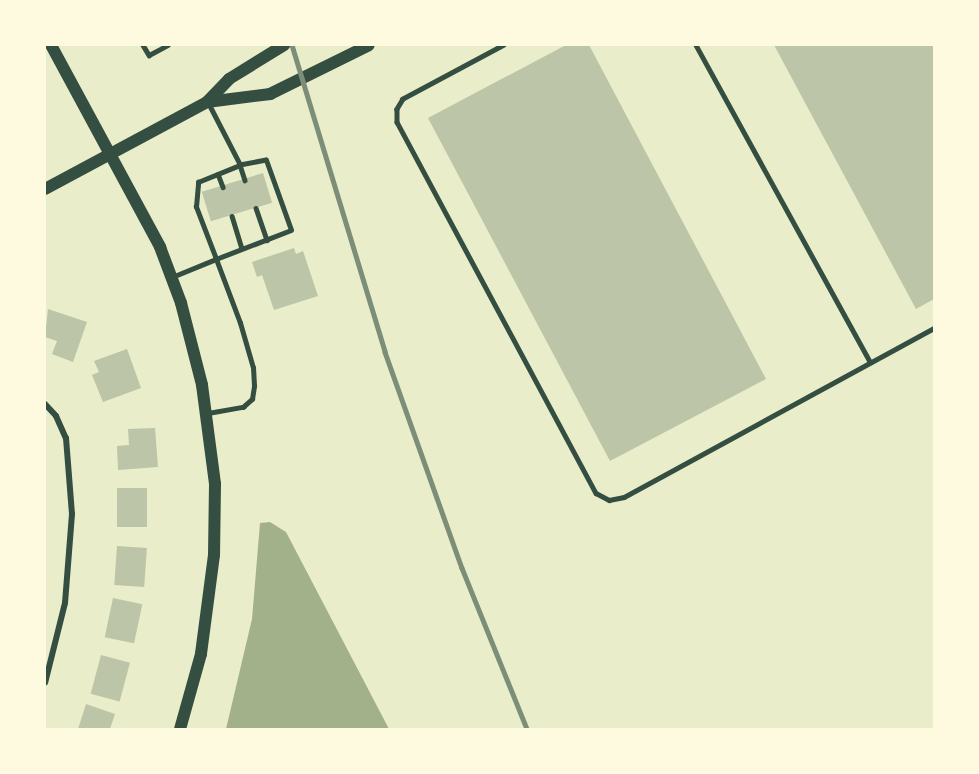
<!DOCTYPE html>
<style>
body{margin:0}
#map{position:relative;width:979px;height:774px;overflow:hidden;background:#e9edc9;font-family:Mulish,sans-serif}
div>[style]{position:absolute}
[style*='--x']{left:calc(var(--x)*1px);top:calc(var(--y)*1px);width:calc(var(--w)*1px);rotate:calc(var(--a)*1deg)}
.water>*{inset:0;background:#a3b18a}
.building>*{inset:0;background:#bcc5a7;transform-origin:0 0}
.service>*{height:4.5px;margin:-2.25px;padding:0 2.25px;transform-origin:2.25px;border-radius:2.25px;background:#344e41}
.minor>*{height:6px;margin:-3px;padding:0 3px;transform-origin:3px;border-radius:3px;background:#344e41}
.secondary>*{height:12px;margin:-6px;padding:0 6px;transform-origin:6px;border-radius:6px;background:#344e41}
.rail>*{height:4.5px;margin:-2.25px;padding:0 2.25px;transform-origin:2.25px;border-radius:2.25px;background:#7c8e77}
span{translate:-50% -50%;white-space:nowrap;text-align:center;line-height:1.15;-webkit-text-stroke:4.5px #fefae0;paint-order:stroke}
.frame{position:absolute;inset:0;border:46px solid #fefae0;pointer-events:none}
</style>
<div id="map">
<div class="water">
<div style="clip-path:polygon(270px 522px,286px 532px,389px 729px,226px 729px,252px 619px,260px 523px)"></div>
</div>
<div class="building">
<div style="clip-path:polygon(566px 45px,589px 45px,766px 379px,610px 461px,428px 118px)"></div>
<div style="clip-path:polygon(774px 45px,934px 45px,934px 299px,916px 309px)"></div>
<div style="left:263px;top:173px;width:31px;height:64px;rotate:73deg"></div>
<div style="clip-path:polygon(294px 248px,296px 254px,303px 251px,318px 296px,274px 310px,262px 275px,257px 277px,252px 262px)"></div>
<div style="clip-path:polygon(48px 309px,87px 322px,73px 362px,52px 354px,57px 341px,45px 337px)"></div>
<div style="clip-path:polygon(127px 349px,141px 388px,103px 402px,92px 375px,99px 372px,94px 361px)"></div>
<div style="clip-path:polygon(155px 428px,158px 467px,118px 470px,117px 446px,129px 445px,128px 429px)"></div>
<div style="left:117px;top:488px;width:30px;height:39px"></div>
<div style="left:117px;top:546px;width:30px;height:39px;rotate:4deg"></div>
<div style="left:113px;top:598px;width:30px;height:40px;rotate:12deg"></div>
<div style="left:101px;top:655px;width:30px;height:40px;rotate:15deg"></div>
<div style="clip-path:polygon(86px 704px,115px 714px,110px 729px,78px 729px)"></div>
</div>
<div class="service">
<div style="--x:143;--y:45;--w:12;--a:59"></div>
<div style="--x:149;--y:55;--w:21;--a:-28"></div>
<div style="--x:504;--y:45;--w:115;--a:151.9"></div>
<div style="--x:403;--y:99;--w:12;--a:121"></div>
<div style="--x:397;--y:109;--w:13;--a:90"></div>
<div style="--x:397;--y:122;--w:421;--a:61.8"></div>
<div style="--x:596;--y:493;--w:15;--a:28"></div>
<div style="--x:609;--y:500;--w:15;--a:-11"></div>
<div style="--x:624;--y:497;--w:353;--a:-28.6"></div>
<div style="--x:696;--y:45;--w:362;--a:61.2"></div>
<div style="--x:218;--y:174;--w:14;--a:69"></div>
<div style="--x:256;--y:208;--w:34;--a:71"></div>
<div style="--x:232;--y:216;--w:34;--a:73"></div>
<div style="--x:172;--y:277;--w:48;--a:-22.2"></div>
<div style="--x:216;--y:259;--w:56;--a:-111"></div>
<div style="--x:196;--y:207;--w:25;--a:-85"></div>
<div style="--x:198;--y:182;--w:45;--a:-22"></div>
<div style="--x:240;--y:165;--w:70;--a:-117.3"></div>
<div style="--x:208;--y:413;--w:36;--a:-10"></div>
<div style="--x:243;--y:407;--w:12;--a:-42"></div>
<div style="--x:252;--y:399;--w:13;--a:-81"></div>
<div style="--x:254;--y:386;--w:18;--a:-93"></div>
<div style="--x:253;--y:368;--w:47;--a:-106.1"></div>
<div style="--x:240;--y:323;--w:68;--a:-110.6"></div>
<div style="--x:216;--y:259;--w:80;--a:-21.1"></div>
<div style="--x:291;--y:230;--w:74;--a:-109.7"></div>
<div style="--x:266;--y:160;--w:26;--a:169"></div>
<div style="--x:240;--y:165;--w:16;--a:72"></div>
</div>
<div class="minor">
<div style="--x:45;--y:404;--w:16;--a:47"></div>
<div style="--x:56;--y:416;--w:24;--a:66"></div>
<div style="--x:66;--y:438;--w:76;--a:85.5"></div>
<div style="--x:72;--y:514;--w:89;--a:94.5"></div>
<div style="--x:65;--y:603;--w:82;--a:104"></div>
</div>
<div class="secondary">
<div style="--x:51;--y:45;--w:230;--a:61.6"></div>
<div style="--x:160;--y:247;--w:60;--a:69.4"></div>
<div style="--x:181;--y:303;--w:85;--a:75.6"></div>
<div style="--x:202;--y:385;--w:100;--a:82.5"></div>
<div style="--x:215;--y:484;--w:71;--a:90.8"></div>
<div style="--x:214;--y:555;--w:100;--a:97.5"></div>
<div style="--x:201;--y:654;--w:78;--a:105.6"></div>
<div style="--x:207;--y:102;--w:64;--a:-7.2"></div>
<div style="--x:270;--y:94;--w:110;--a:-26.3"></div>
<div style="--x:45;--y:189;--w:184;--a:-28.2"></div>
<div style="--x:207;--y:102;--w:32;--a:-46"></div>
<div style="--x:229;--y:79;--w:65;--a:-31.7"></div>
</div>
<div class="rail">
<div style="--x:292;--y:45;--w:321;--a:73.1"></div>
<div style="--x:385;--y:352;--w:229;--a:70.4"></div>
<div style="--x:462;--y:568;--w:174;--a:68"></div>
</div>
<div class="frame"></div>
</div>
